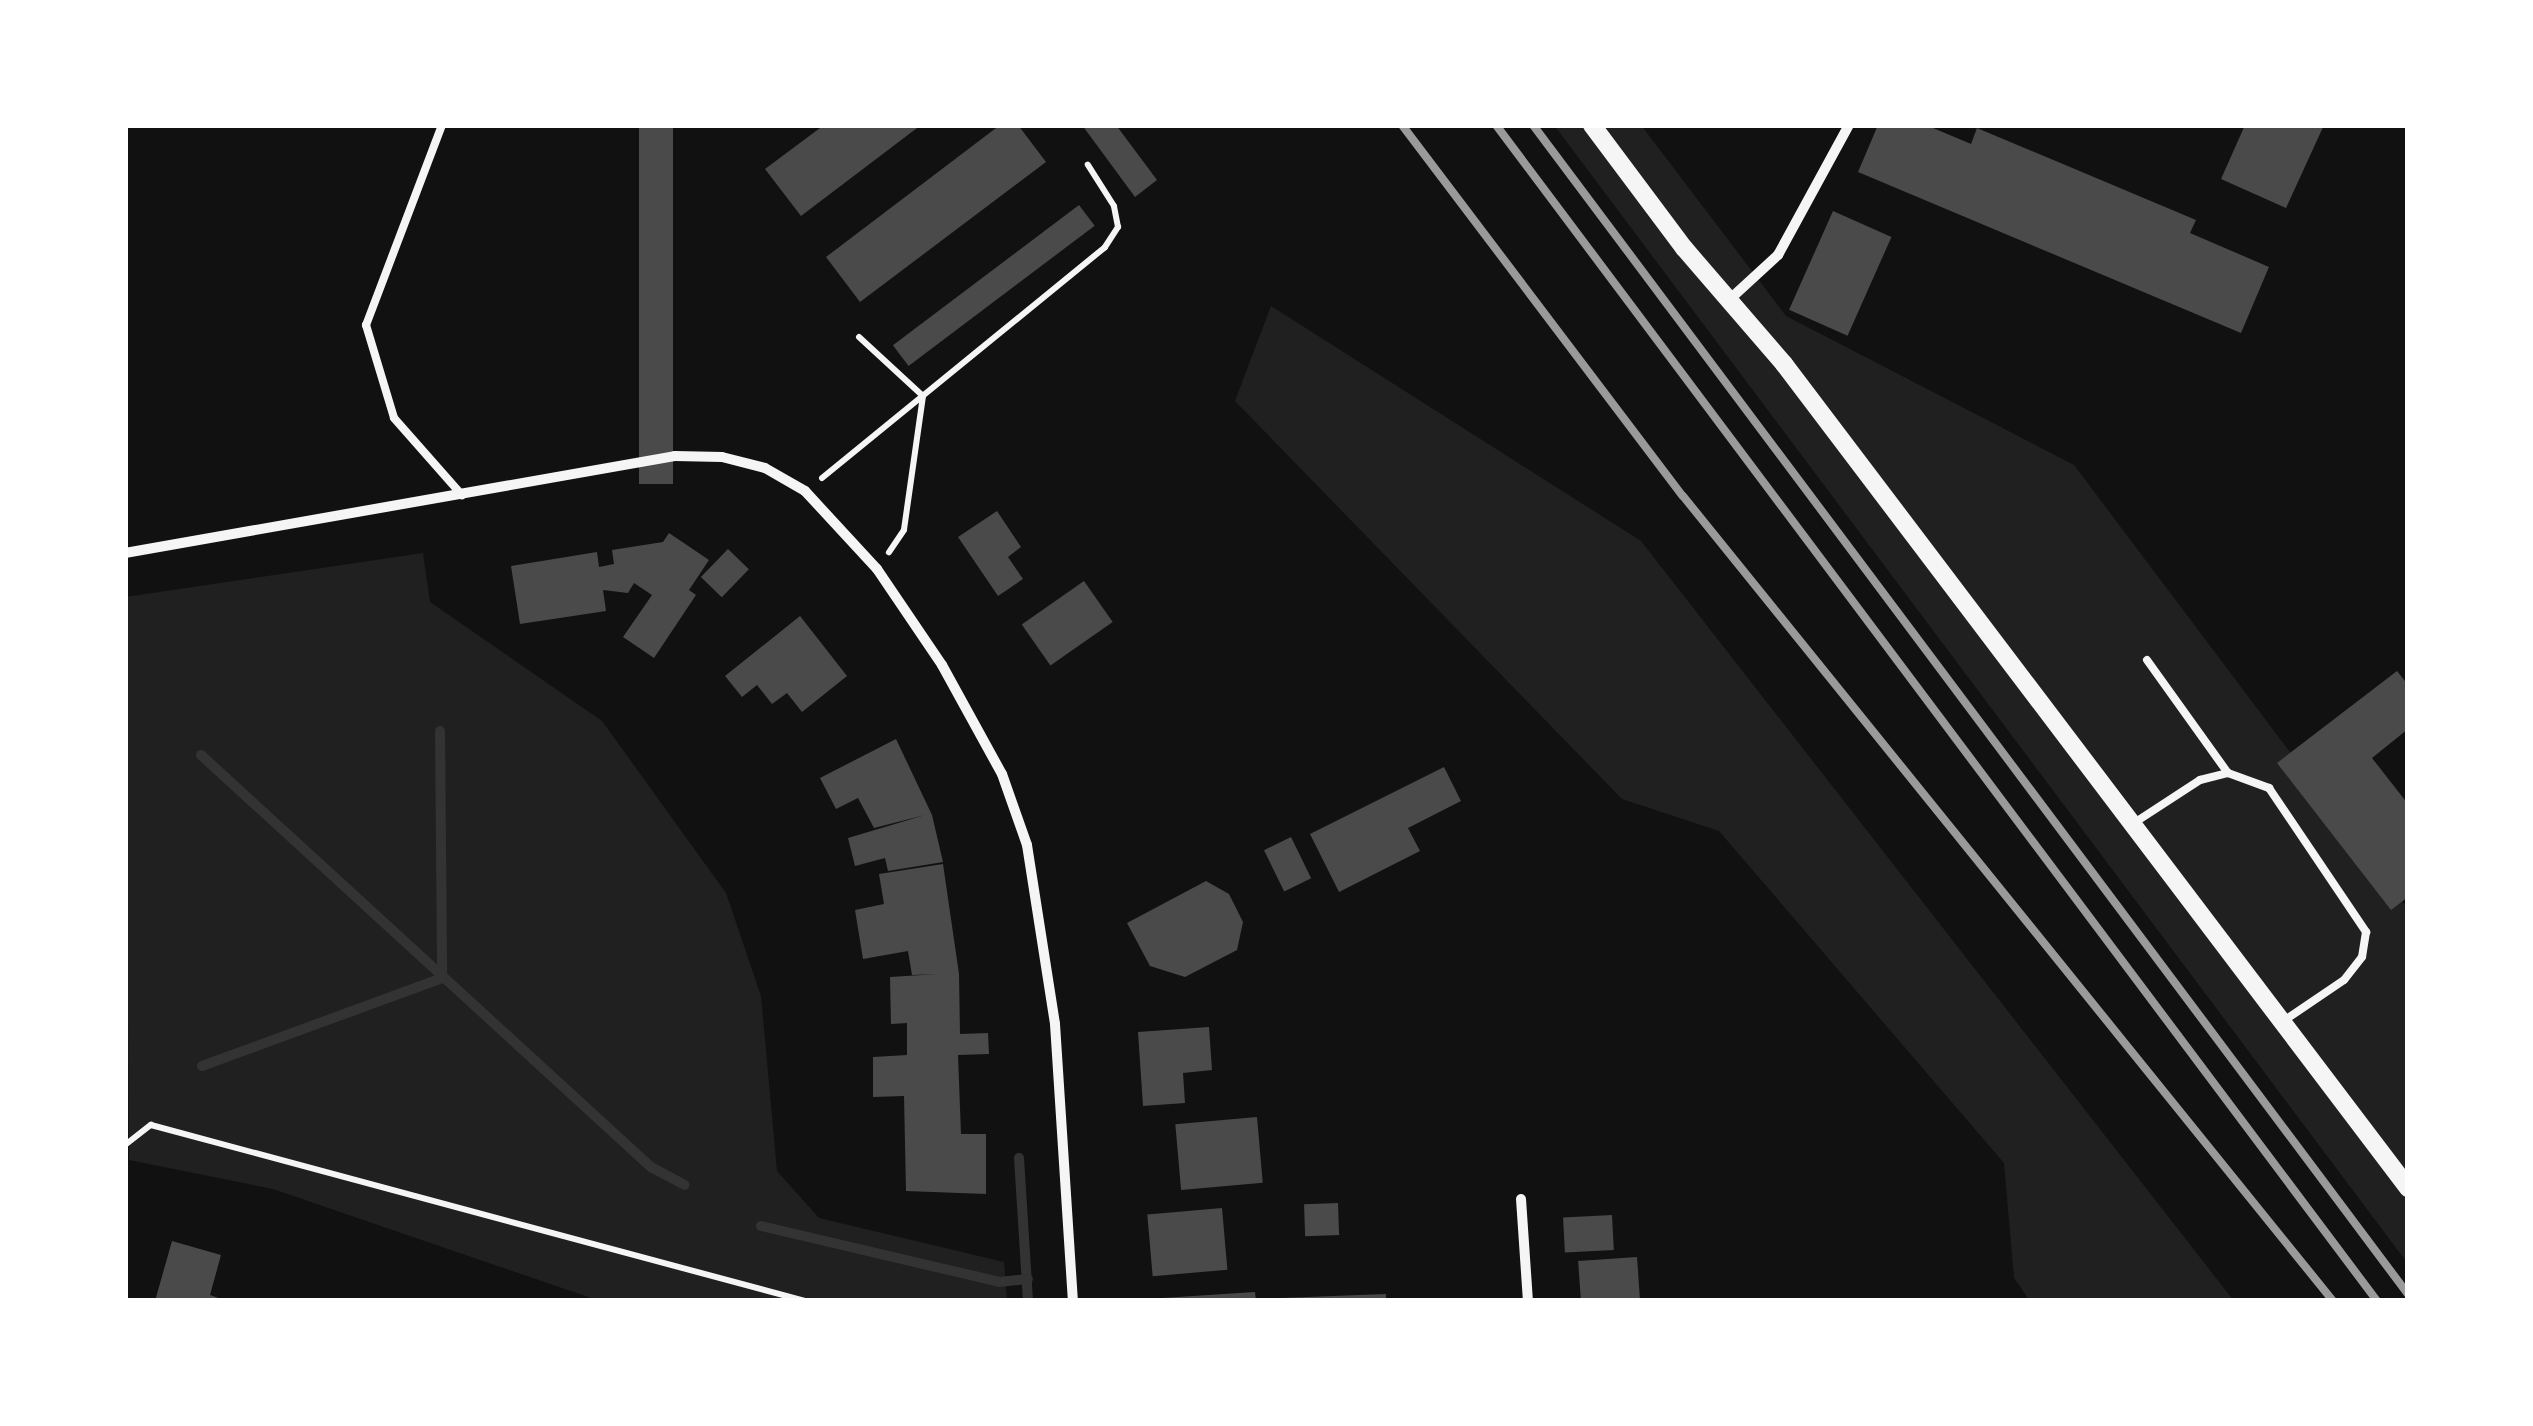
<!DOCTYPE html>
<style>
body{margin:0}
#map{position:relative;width:2533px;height:1426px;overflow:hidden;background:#111;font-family:"Nunito Sans",sans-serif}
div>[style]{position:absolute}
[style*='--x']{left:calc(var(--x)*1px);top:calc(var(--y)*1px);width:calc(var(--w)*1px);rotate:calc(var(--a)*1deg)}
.green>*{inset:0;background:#202020}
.stream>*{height:10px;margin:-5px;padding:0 5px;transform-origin:5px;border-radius:5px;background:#333}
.building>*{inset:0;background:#4a4a4a;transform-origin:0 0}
.path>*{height:6px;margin:-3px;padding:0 3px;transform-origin:3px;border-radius:3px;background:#f5f5f5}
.service>*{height:8px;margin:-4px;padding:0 4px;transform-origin:4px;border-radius:4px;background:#f5f5f5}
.minor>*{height:10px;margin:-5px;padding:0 5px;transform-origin:5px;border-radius:5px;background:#f5f5f5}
.tertiary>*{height:18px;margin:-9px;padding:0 9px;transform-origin:9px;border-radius:9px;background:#f5f5f5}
.rail>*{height:8px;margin:-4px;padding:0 4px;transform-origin:4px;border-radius:4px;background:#9a9a9a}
span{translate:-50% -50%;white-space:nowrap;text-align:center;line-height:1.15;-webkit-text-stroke:8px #fff;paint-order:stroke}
.frame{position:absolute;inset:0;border:128px solid #fff;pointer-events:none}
</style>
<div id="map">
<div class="green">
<div style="clip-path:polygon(1554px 125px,1641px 125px,1786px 316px,2074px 465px,2408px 909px,2408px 1264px)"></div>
<div style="clip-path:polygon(1271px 306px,1641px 541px,2234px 1301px,2030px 1301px,2014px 1278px,2004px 1163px,1719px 831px,1622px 799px,1235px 401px)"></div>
<div style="clip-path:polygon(423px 553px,430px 602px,602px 721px,726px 893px,761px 996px,777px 1171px,819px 1218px,1004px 1262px,1007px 1301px,600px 1301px,273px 1189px,129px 1160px,125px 597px)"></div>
</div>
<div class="stream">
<div style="--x:440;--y:731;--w:247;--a:89.5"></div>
<div style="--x:201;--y:755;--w:610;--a:42.48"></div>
<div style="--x:651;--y:1167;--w:38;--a:28"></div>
<div style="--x:202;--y:1066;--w:256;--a:-20.1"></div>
<div style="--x:1019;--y:1158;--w:143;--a:86.4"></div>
<div style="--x:761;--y:1226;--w:244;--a:13.2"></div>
<div style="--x:999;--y:1282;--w:29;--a:-6"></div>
</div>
<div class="building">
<div style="left:639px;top:125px;width:34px;height:359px"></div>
<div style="clip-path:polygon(824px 125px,921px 125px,801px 216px,765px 169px)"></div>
<div style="clip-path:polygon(1000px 125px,1018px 125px,1046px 162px,860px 302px,826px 257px)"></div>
<div style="clip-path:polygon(1082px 125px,1116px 125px,1157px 180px,1135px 197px)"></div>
<div style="clip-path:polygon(1878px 125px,1926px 125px,1971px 144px,1977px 128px,2196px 220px,2190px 233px,2269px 267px,2241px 333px,1858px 172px)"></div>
<div style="clip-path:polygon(2245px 125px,2324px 125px,2286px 208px,2221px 179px)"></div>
<div style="left:1079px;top:205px;width:26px;height:233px;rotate:53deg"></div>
<div style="left:1833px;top:211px;width:64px;height:108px;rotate:24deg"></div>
<div style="clip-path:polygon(997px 511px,1021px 547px,1008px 557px,1023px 579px,998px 596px,958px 537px)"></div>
<div style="clip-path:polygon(669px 533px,709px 560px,689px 590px,696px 595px,654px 658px,623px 637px,652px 595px,634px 583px,628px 593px,603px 590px,606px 611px,520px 624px,511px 566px,597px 552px,599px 567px,614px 564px,612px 550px,663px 542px)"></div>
<div style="left:728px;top:549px;width:29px;height:39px;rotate:44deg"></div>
<div style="left:1084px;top:581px;width:50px;height:76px;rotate:55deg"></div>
<div style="clip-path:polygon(800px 616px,847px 676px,802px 712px,787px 693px,772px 704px,757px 685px,742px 697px,725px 676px)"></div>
<div style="clip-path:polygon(2397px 671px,2408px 685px,2408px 729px,2372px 758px,2408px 804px,2408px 897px,2391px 910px,2277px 763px)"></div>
<div style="clip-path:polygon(896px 739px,932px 815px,943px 862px,888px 871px,885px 858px,855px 866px,848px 838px,925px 815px,874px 828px,858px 798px,836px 809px,820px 778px)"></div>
<div style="clip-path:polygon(1444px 767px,1461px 801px,1408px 828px,1420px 851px,1339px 892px,1310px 834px)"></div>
<div style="left:1291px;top:837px;width:46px;height:30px;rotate:64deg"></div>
<div style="clip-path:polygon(943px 864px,959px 974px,960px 1034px,988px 1033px,989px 1054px,958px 1055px,961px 1134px,986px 1134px,986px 1194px,906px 1191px,904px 1096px,873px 1097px,873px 1057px,907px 1055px,907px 1023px,891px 1024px,890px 977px,938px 974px,912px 975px,908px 951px,863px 959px,855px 910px,884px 904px,879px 874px)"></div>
<div style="clip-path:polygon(1206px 881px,1229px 894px,1243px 922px,1237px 950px,1185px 977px,1150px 966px,1127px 923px)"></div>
<div style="clip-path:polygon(1209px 1027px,1212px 1070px,1183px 1073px,1185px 1103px,1143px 1106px,1138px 1032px)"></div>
<div style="left:1257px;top:1117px;width:66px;height:82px;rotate:85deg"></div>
<div style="left:1338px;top:1203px;width:32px;height:34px;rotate:88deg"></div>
<div style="left:1222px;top:1208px;width:62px;height:75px;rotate:85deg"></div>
<div style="left:1612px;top:1215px;width:35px;height:49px;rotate:87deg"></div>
<div style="clip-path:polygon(172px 1241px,221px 1255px,210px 1295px,227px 1301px,155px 1301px)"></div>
<div style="left:1637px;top:1257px;width:44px;height:59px;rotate:86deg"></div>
<div style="clip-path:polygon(1255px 1292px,1256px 1301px,1162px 1301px,1162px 1298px)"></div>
<div style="clip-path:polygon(1386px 1294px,1386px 1301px,1280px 1301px,1280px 1298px)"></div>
</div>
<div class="path">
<div style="--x:859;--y:337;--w:87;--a:42.7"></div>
<div style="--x:923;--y:396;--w:135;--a:98.1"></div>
<div style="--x:904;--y:530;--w:27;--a:124"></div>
<div style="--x:822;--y:478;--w:365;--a:-39.2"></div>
<div style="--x:1105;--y:247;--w:24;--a:-57"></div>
<div style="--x:1118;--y:227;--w:21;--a:-101"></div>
<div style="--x:1114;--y:206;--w:49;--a:-122.4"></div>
<div style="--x:125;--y:1145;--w:33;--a:-38"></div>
<div style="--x:151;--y:1125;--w:677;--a:15.06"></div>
</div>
<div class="service">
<div style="--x:442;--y:125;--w:214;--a:110.8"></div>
<div style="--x:366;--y:325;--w:97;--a:73.2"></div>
<div style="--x:394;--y:418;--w:103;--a:48.6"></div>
<div style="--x:2147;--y:660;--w:139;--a:54.4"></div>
<div style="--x:2134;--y:823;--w:79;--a:-33.1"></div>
<div style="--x:2200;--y:780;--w:29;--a:-14"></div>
<div style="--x:2228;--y:773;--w:44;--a:20.1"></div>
<div style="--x:2269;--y:788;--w:174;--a:56"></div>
<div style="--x:2366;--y:932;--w:25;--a:99"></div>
<div style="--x:2362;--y:957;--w:29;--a:128"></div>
<div style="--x:2344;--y:980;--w:75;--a:145.9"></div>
</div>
<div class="minor">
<div style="--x:1729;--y:300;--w:67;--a:-42.6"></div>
<div style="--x:1778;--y:255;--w:148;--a:-61.4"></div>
<div style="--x:125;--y:553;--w:558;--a:-10"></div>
<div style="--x:675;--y:456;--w:47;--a:1.2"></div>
<div style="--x:722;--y:457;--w:44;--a:14.3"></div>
<div style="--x:765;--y:468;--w:46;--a:29.9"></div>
<div style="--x:805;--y:491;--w:106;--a:47.3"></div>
<div style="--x:877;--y:569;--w:116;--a:55.9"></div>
<div style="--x:942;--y:665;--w:124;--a:61.2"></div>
<div style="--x:1002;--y:774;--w:75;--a:70.6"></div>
<div style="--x:1027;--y:845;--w:181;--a:81.1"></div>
<div style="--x:1055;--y:1024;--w:278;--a:86.3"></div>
<div style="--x:1521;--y:1199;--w:102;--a:86.1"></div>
</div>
<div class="tertiary">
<div style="--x:1592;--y:125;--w:154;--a:53.2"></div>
<div style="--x:1684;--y:248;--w:153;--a:49.2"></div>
<div style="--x:1784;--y:364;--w:1034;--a:52.86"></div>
</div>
<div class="rail">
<div style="--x:1402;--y:125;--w:465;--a:52.9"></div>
<div style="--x:1683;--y:496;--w:1035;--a:51.08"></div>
<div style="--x:1496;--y:125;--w:1469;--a:53.16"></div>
<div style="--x:1533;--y:125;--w:1460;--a:53.19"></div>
</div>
<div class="frame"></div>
</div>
